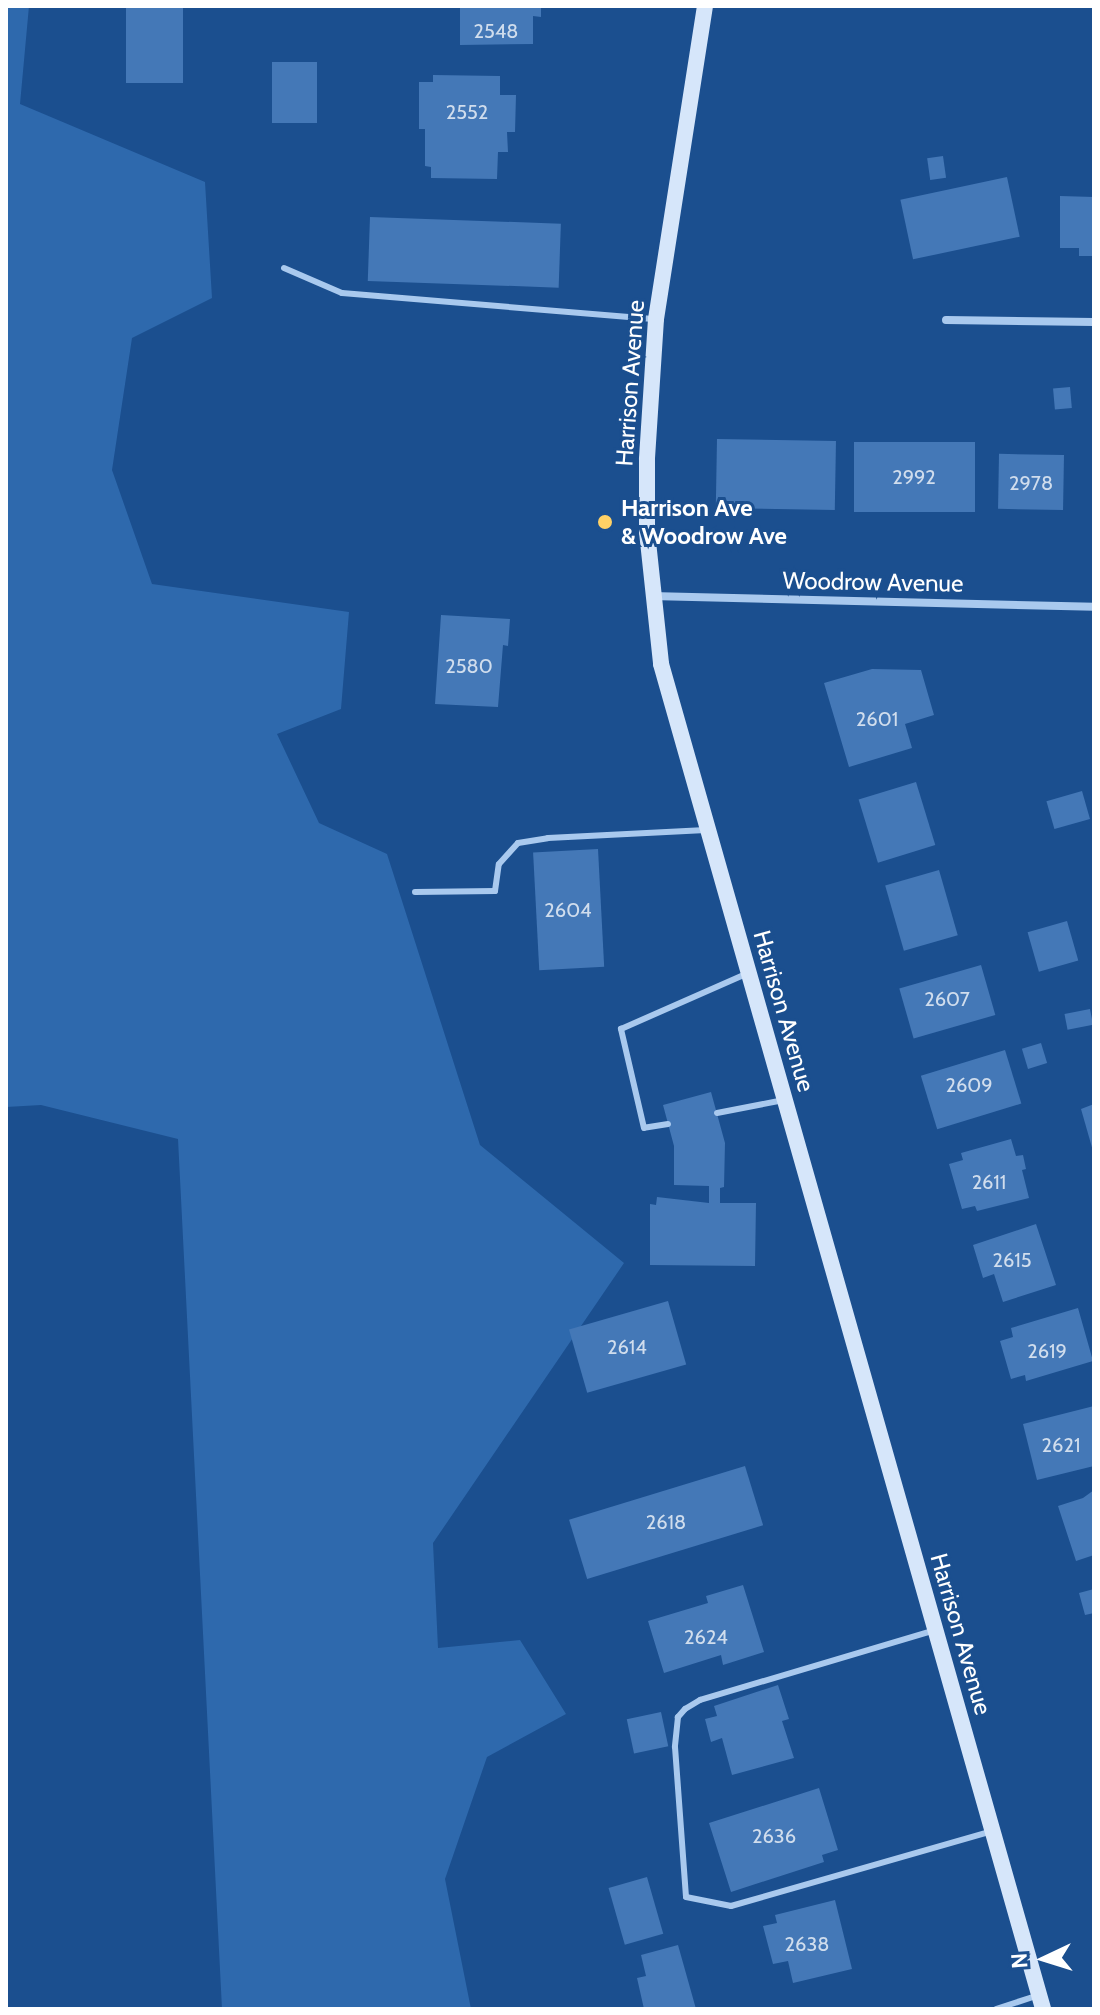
<!DOCTYPE html>
<style>
body{margin:0}
#map{position:relative;width:1100px;height:2015px;overflow:hidden;background:#1b4f8f;font-family:Cabin,sans-serif}
div>[style]{position:absolute}
[style*='--x']{left:calc(var(--x)*1px);top:calc(var(--y)*1px);width:calc(var(--w)*1px);rotate:calc(var(--a)*1deg)}
.green>*{inset:0;background:#2e69ad}
.building>*{inset:0;background:#4478b7;transform-origin:0 0}
.service>*{height:6px;margin:-3px;padding:0 3px;transform-origin:3px;border-radius:3px;background:#a9c9ee}
.minor>*{height:8px;margin:-4px;padding:0 4px;transform-origin:4px;border-radius:4px;background:#a9c9ee}
.secondary>*{height:16px;margin:-8px;padding:0 8px;transform-origin:8px;border-radius:8px;background:#d6e6fa}
.dots>*{width:22px;height:22px;translate:-50% -50%;box-sizing:border-box;border:4px solid #1b4f8f;border-radius:50%}
span{translate:-50% -50%;white-space:nowrap;text-align:center;line-height:1.15;-webkit-text-stroke:6px #1b4f8f;paint-order:stroke}
.number-label{font-size:20px;color:#d0dded}
.number-label span{-webkit-text-stroke-width:0}
.street-label{font-size:24px;color:#fff}
.poi-label{font-size:24px;color:#fff;font-weight:700}
.left{translate:0 -50%;text-align:left}
.frame{position:absolute;inset:0;border:8px solid #fff;pointer-events:none}
.north{position:absolute;left:1004px;top:1919px;width:80px;height:80px;-webkit-text-stroke:6px #1b4f8f;paint-order:stroke;rotate:266deg;font-size:22px;font-weight:700;line-height:32px;text-align:center;color:#fff}
.north::after{content:'';display:block;margin:auto;width:28px;height:36px;background:#fff;clip-path:polygon(50% 0,100% 100%,50% 72%,0 100%)}
</style>
<div id="map">
<div class="green">
<div style="clip-path:polygon(6px 6px,29px 6px,20px 104px,205px 182px,212px 298px,132px 338px,112px 470px,152px 584px,349px 612px,341px 709px,277px 734px,319px 823px,387px 854px,480px 1145px,624px 1263px,433px 1543px,438px 1648px,520px 1640px,566px 1714px,487px 1757px,445px 1879px,471px 2009px,222px 2009px,178px 1139px,41px 1105px,6px 1107px)"></div>
</div>
<div class="building">
<div style="left:126px;top:6px;width:57px;height:77px"></div>
<div style="clip-path:polygon(460px 6px,541px 6px,541px 17px,533px 16px,533px 44px,460px 45px)"></div>
<div style="left:317px;top:62px;width:61px;height:45px;rotate:90deg"></div>
<div style="clip-path:polygon(433px 75px,500px 76px,500px 95px,516px 95px,515px 132px,507px 132px,508px 152px,498px 152px,497px 179px,431px 178px,431px 167px,425px 166px,425px 129px,419px 129px,419px 82px,433px 82px)"></div>
<div style="left:943px;top:156px;width:22px;height:16px;rotate:82deg"></div>
<div style="left:1007px;top:177px;width:61px;height:109px;rotate:78deg"></div>
<div style="clip-path:polygon(1060px 196px,1094px 197px,1094px 256px,1079px 256px,1079px 248px,1060px 248px)"></div>
<div style="left:370px;top:217px;width:191px;height:64px;rotate:2deg"></div>
<div style="left:1070px;top:387px;width:21px;height:17px;rotate:85deg"></div>
<div style="left:717px;top:439px;width:119px;height:69px;rotate:1deg"></div>
<div style="left:854px;top:442px;width:121px;height:70px"></div>
<div style="left:1064px;top:455px;width:55px;height:65px;rotate:91deg"></div>
<div style="clip-path:polygon(441px 615px,510px 619px,508px 646px,503px 645px,498px 707px,435px 704px)"></div>
<div style="clip-path:polygon(872px 669px,921px 670px,934px 715px,905px 724px,912px 748px,849px 767px,824px 683px)"></div>
<div style="left:916px;top:782px;width:66px;height:60px;rotate:73deg"></div>
<div style="left:1082px;top:791px;width:29px;height:37px;rotate:74deg"></div>
<div style="left:598px;top:849px;width:118px;height:65px;rotate:87deg"></div>
<div style="left:939px;top:870px;width:68px;height:56px;rotate:74deg"></div>
<div style="left:1067px;top:921px;width:41px;height:41px;rotate:74deg"></div>
<div style="left:981px;top:965px;width:52px;height:85px;rotate:74deg"></div>
<div style="left:1090px;top:1009px;width:16px;height:26px;rotate:79deg"></div>
<div style="left:1041px;top:1043px;width:21px;height:20px;rotate:73deg"></div>
<div style="left:1005px;top:1050px;width:56px;height:88px;rotate:73deg"></div>
<div style="clip-path:polygon(711px 1092px,725px 1143px,724px 1187px,720px 1188px,720px 1203px,756px 1203px,755px 1266px,650px 1265px,650px 1204px,656px 1205px,657px 1197px,709px 1203px,709px 1186px,674px 1185px,674px 1146px,663px 1105px)"></div>
<div style="clip-path:polygon(1094px 1104px,1094px 1151px,1093px 1151px,1081px 1109px)"></div>
<div style="clip-path:polygon(1011px 1139px,1016px 1156px,1023px 1155px,1026px 1169px,1022px 1170px,1029px 1198px,977px 1211px,975px 1206px,962px 1209px,949px 1164px,963px 1160px,961px 1153px)"></div>
<div style="clip-path:polygon(1036px 1224px,1056px 1285px,1003px 1302px,994px 1274px,983px 1278px,973px 1245px)"></div>
<div style="left:668px;top:1301px;width:66px;height:103px;rotate:74deg"></div>
<div style="clip-path:polygon(1078px 1308px,1093px 1361px,1026px 1381px,1025px 1375px,1011px 1379px,1000px 1341px,1013px 1337px,1011px 1328px)"></div>
<div style="clip-path:polygon(1094px 1406px,1094px 1466px,1037px 1480px,1023px 1424px)"></div>
<div style="left:745px;top:1466px;width:62px;height:184px;rotate:73deg"></div>
<div style="clip-path:polygon(1094px 1490px,1094px 1555px,1076px 1561px,1058px 1506px,1083px 1498px)"></div>
<div style="clip-path:polygon(743px 1585px,764px 1652px,723px 1665px,721px 1655px,664px 1673px,648px 1621px,708px 1603px,706px 1596px)"></div>
<div style="clip-path:polygon(1094px 1589px,1094px 1613px,1085px 1615px,1079px 1593px)"></div>
<div style="clip-path:polygon(778px 1685px,789px 1719px,782px 1721px,794px 1758px,732px 1775px,722px 1738px,711px 1742px,705px 1719px,717px 1716px,714px 1706px)"></div>
<div style="left:661px;top:1712px;width:35px;height:35px;rotate:78deg"></div>
<div style="clip-path:polygon(819px 1788px,838px 1850px,822px 1855px,824px 1862px,731px 1892px,709px 1823px)"></div>
<div style="left:647px;top:1877px;width:59px;height:40px;rotate:74deg"></div>
<div style="clip-path:polygon(835px 1900px,852px 1969px,793px 1983px,788px 1961px,773px 1964px,763px 1926px,777px 1923px,775px 1915px)"></div>
<div style="clip-path:polygon(678px 1945px,696px 2009px,644px 2009px,637px 1978px,646px 1976px,641px 1955px)"></div>
</div>
<div class="service">
<div style="--x:284;--y:268;--w:63;--a:23.3"></div>
<div style="--x:342;--y:293;--w:312;--a:4.8"></div>
<div style="--x:415;--y:892;--w:80;--a:-0.7"></div>
<div style="--x:495;--y:891;--w:27;--a:-82"></div>
<div style="--x:499;--y:864;--w:28;--a:-48"></div>
<div style="--x:518;--y:843;--w:30;--a:-9"></div>
<div style="--x:548;--y:838;--w:158;--a:-2.9"></div>
<div style="--x:717;--y:1113;--w:68;--a:-11"></div>
<div style="--x:668;--y:1124;--w:24;--a:171"></div>
<div style="--x:644;--y:1128;--w:102;--a:-103.1"></div>
<div style="--x:621;--y:1029;--w:139;--a:-23.8"></div>
<div style="--x:935;--y:1630;--w:245;--a:163.4"></div>
<div style="--x:700;--y:1700;--w:17;--a:149"></div>
<div style="--x:685;--y:1709;--w:11;--a:131"></div>
<div style="--x:678;--y:1717;--w:30;--a:96"></div>
<div style="--x:675;--y:1747;--w:150;--a:85.8"></div>
<div style="--x:686;--y:1897;--w:46;--a:11.3"></div>
<div style="--x:731;--y:1906;--w:268;--a:-16"></div>
<div style="--x:996;--y:2009;--w:42;--a:-18"></div>
</div>
<div class="minor">
<div style="--x:946;--y:320;--w:148;--a:0.8"></div>
<div style="--x:651;--y:596;--w:443;--a:1.4"></div>
</div>
<div class="secondary">
<div style="--x:705;--y:6;--w:317;--a:98.9"></div>
<div style="--x:656;--y:319;--w:141;--a:93.7"></div>
<div style="--x:647;--y:460;--w:72;--a:90"></div>
<div style="--x:647;--y:532;--w:133;--a:83.9"></div>
<div style="--x:661;--y:664;--w:1398;--a:74.14"></div>
</div>
<div class="dots">
<div style="left:605px;top:522px;background:#ffd166"></div>
</div>
<div class="number-label">
<span style="left:496px;top:31px">2548</span>
<span style="left:467px;top:112px">2552</span>
<span style="left:914px;top:477px">2992</span>
<span style="left:1031px;top:483px">2978</span>
<span style="left:469px;top:666px">2580</span>
<span style="left:877px;top:719px">2601</span>
<span style="left:568px;top:910px">2604</span>
<span style="left:947px;top:999px">2607</span>
<span style="left:969px;top:1085px">2609</span>
<span style="left:989px;top:1182px">2611</span>
<span style="left:1012px;top:1260px">2615</span>
<span style="left:627px;top:1347px">2614</span>
<span style="left:1047px;top:1351px">2619</span>
<span style="left:1061px;top:1445px">2621</span>
<span style="left:666px;top:1522px">2618</span>
<span style="left:706px;top:1637px">2624</span>
<span style="left:774px;top:1836px">2636</span>
<span style="left:807px;top:1944px">2638</span>
</div>
<div class="street-label">
<span style="left:630px;top:383px;rotate:-86deg">Harrison Avenue</span>
<span style="left:873px;top:582px;rotate:1deg">Woodrow Avenue</span>
<span style="left:784px;top:1011px;rotate:74deg">Harrison Avenue</span>
<span style="left:961px;top:1634px;rotate:74deg">Harrison Avenue</span>
</div>
<div class="poi-label">
<span class="left" style="left:621px;top:522px">Harrison Ave<br>&amp; Woodrow Ave</span>
</div>
<div class="frame"></div>
<div class="north">N</div>
</div>
